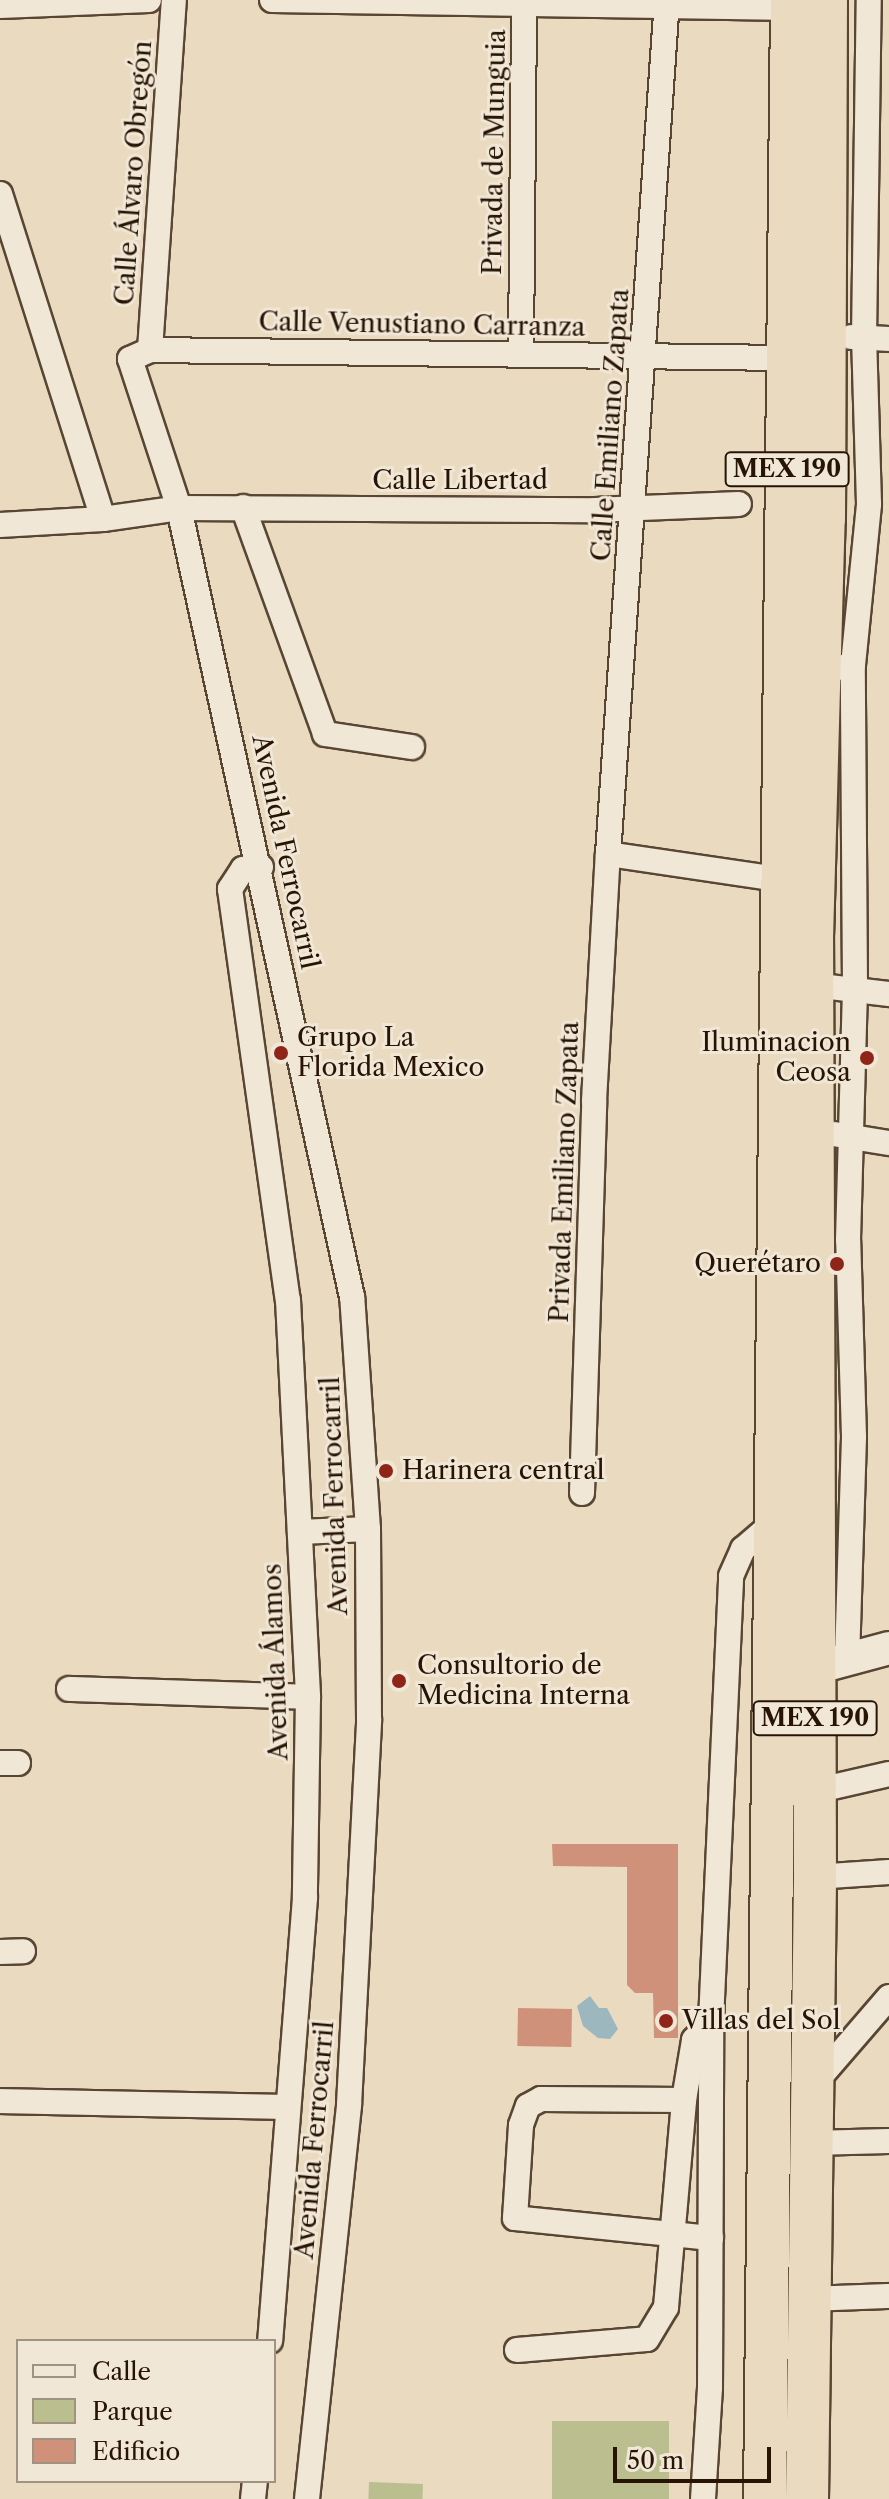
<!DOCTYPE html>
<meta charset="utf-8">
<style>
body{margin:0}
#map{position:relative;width:889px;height:2499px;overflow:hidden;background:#e9dac0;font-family:"Libre Caslon Text",serif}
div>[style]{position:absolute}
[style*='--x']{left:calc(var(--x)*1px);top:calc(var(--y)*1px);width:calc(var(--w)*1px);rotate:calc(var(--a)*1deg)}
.green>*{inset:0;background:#bbbe8f;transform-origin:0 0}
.water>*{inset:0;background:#9db7be}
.building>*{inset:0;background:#d0917b;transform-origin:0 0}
.roads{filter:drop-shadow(2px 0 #584633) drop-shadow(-2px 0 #584633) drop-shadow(0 2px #584633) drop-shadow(0 -2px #584633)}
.street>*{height:24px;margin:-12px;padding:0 12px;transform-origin:12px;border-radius:12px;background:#f1e7d6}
.secondary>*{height:32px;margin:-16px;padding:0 16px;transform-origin:16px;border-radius:16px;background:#f1e7d6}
.highway>*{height:42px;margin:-21px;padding:0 21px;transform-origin:21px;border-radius:21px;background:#e9dac0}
.dots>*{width:22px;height:22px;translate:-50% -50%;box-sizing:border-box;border:4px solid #f1e7d6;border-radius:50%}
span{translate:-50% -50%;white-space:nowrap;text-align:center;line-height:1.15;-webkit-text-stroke:6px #f1e7d6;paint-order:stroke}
.shield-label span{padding:2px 6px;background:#f1e7d6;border:2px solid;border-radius:6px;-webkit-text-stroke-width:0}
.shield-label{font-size:24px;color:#271404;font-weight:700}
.street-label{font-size:26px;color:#271404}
.poi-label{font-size:26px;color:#271404}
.left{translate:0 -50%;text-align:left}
.right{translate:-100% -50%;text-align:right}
.legend{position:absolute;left:16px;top:2339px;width:260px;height:144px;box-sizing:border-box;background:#f1e7d6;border:2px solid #a09382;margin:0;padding:10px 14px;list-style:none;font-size:24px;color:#271404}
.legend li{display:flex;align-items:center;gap:16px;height:40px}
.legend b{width:40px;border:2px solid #a09382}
.scale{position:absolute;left:613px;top:2447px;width:158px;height:36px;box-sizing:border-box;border:4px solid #271404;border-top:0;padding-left:10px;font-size:24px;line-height:28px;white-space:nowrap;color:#271404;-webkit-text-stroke:6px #f1e7d6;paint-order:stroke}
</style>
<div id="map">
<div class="green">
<div style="left:552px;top:2421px;width:117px;height:78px"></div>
<div style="left:369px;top:2482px;width:54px;height:17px;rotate:2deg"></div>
</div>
<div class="water">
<div style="clip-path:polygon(590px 1996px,599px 2008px,607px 2008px,618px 2029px,610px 2039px,598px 2038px,583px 2026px,577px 2006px)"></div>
</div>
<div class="building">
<div style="clip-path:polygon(552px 1844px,678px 1844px,678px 2038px,654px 2038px,653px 1993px,635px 1993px,627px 1985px,627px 1867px,553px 1866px)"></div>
<div style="left:518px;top:2008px;width:54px;height:38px;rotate:1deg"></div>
</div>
<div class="roads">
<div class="street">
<div style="--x:272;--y:0;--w:521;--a:0.88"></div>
<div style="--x:0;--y:6;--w:149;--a:-2.3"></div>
<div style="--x:0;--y:194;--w:341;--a:72.4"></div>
<div style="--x:851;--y:337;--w:38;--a:3"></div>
<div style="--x:150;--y:350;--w:351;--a:-86.1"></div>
<div style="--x:521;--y:353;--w:353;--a:-89.5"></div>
<div style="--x:243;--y:507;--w:241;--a:70.1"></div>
<div style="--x:325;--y:734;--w:88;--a:8.5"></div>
<div style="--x:0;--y:525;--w:103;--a:-3.3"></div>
<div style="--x:103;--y:519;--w:77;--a:-8.2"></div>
<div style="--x:179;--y:508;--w:416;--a:0.3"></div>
<div style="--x:595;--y:510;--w:144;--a:-2.4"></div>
<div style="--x:838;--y:668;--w:15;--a:-11"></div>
<div style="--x:853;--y:665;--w:162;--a:-84.3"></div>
<div style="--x:869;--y:504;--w:166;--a:-91.7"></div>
<div style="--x:864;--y:338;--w:338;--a:-89.2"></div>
<div style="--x:608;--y:854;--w:179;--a:8.4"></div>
<div style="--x:261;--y:867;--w:18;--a:174"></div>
<div style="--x:243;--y:869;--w:24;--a:123"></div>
<div style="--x:230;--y:889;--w:415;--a:82"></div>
<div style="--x:288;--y:1300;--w:398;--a:87.1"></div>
<div style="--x:308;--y:1697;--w:201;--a:90.9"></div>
<div style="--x:305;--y:1898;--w:444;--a:94.5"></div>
<div style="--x:813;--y:985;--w:77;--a:6.8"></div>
<div style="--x:834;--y:1134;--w:56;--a:9.3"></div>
<div style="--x:582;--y:1493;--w:392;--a:-88.2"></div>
<div style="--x:594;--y:1101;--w:247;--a:-86.8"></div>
<div style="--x:608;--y:854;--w:856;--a:-86.05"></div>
<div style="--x:300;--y:1532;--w:68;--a:-2.5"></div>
<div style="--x:847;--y:1660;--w:223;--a:-88.2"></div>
<div style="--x:854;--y:1437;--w:197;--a:-91.7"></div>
<div style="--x:848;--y:1240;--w:254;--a:-88.4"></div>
<div style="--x:855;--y:986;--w:321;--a:-90.4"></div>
<div style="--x:69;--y:1689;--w:239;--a:1.9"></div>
<div style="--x:0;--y:1763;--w:18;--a:0"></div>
<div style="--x:815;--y:1791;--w:76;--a:-12.9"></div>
<div style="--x:815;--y:1877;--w:74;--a:-3.9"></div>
<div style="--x:0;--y:1952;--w:23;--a:-2"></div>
<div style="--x:814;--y:2084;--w:115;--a:-49.2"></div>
<div style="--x:0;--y:2101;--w:287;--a:1.2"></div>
<div style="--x:811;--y:2143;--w:78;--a:-1.5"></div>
<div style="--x:711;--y:2238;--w:197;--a:-174.2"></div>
<div style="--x:515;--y:2218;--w:93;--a:-86.3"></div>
<div style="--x:521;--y:2125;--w:20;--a:-70"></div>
<div style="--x:528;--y:2106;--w:15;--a:-28"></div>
<div style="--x:541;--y:2099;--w:143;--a:0.4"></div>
<div style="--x:684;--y:2100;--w:61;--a:-80.5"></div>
<div style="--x:694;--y:2040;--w:25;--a:-48"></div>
<div style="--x:807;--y:2299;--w:82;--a:-2.1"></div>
<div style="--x:517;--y:2350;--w:130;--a:-4.8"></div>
<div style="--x:647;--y:2339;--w:37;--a:-59"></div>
<div style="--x:666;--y:2307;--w:208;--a:-85"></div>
<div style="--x:253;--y:2499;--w:18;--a:-84"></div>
<div style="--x:307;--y:2499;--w:396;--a:-83.9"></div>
<div style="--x:349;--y:2105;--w:387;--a:-87"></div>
<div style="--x:369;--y:1719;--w:190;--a:-90.3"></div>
<div style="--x:368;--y:1529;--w:233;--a:-93.9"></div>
<div style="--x:352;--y:1297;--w:808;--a:-102.37"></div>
<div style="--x:179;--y:508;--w:157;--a:-108.2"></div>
<div style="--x:130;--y:359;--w:22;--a:-24"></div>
<div style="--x:150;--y:350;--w:639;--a:0.72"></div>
<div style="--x:703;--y:2499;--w:111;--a:-86.4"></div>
<div style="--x:710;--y:2388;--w:367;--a:-89.8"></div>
<div style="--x:711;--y:2021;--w:445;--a:-87.4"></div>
<div style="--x:731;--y:1576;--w:30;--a:-66"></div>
<div style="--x:743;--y:1549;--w:45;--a:-40.5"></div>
</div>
<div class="secondary">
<div style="--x:815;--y:1668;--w:77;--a:-15.1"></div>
</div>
<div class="highway">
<div style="--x:765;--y:2499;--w:2499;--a:-89.38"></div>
<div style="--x:807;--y:2499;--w:622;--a:-89.26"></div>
<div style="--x:815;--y:1877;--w:939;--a:-90.18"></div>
<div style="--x:812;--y:938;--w:419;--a:-88.4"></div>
<div style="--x:824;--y:519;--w:519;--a:-89.78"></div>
</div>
</div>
<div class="dots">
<div style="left:281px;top:1053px;background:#8f2418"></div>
<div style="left:867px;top:1058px;background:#8f2418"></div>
<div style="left:837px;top:1264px;background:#8f2418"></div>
<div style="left:386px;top:1471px;background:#8f2418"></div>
<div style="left:399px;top:1681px;background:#8f2418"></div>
<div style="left:666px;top:2021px;background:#8f2418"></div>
</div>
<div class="shield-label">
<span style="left:787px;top:469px">MEX 190</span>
<span style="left:815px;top:1718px">MEX 190</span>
</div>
<div class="street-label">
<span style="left:495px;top:152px;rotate:-89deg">Privada de Munguia</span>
<span style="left:134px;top:173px;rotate:-86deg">Calle Álvaro Obregón</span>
<span style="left:422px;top:325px;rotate:1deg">Calle Venustiano Carranza</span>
<span style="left:611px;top:425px;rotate:-86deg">Calle Emiliano Zapata</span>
<span style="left:460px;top:481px">Calle Libertad</span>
<span style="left:285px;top:852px;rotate:78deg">Avenida Ferrocarril</span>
<span style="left:565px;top:1172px;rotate:-88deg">Privada Emiliano Zapata</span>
<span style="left:335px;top:1496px;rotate:-92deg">Avenida Ferrocarril</span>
<span style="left:276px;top:1662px;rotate:-92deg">Avenida Álamos</span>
<span style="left:315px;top:2140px;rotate:-85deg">Avenida Ferrocarril</span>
</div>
<div class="poi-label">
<span class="left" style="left:297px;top:1053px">Grupo La<br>Florida Mexico</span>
<span class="right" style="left:851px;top:1058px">Iluminacion<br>Ceosa</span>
<span class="right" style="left:821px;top:1264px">Querétaro</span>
<span class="left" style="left:402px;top:1471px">Harinera central</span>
<span class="left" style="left:417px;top:1681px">Consultorio de<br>Medicina Interna</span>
<span class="left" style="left:682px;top:2021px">Villas del Sol</span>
</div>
<ul class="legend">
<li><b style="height:10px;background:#f1e7d6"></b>Calle</li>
<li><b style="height:22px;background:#bbbe8f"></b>Parque</li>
<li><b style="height:22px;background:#d0917b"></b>Edificio</li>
</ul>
<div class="scale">50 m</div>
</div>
